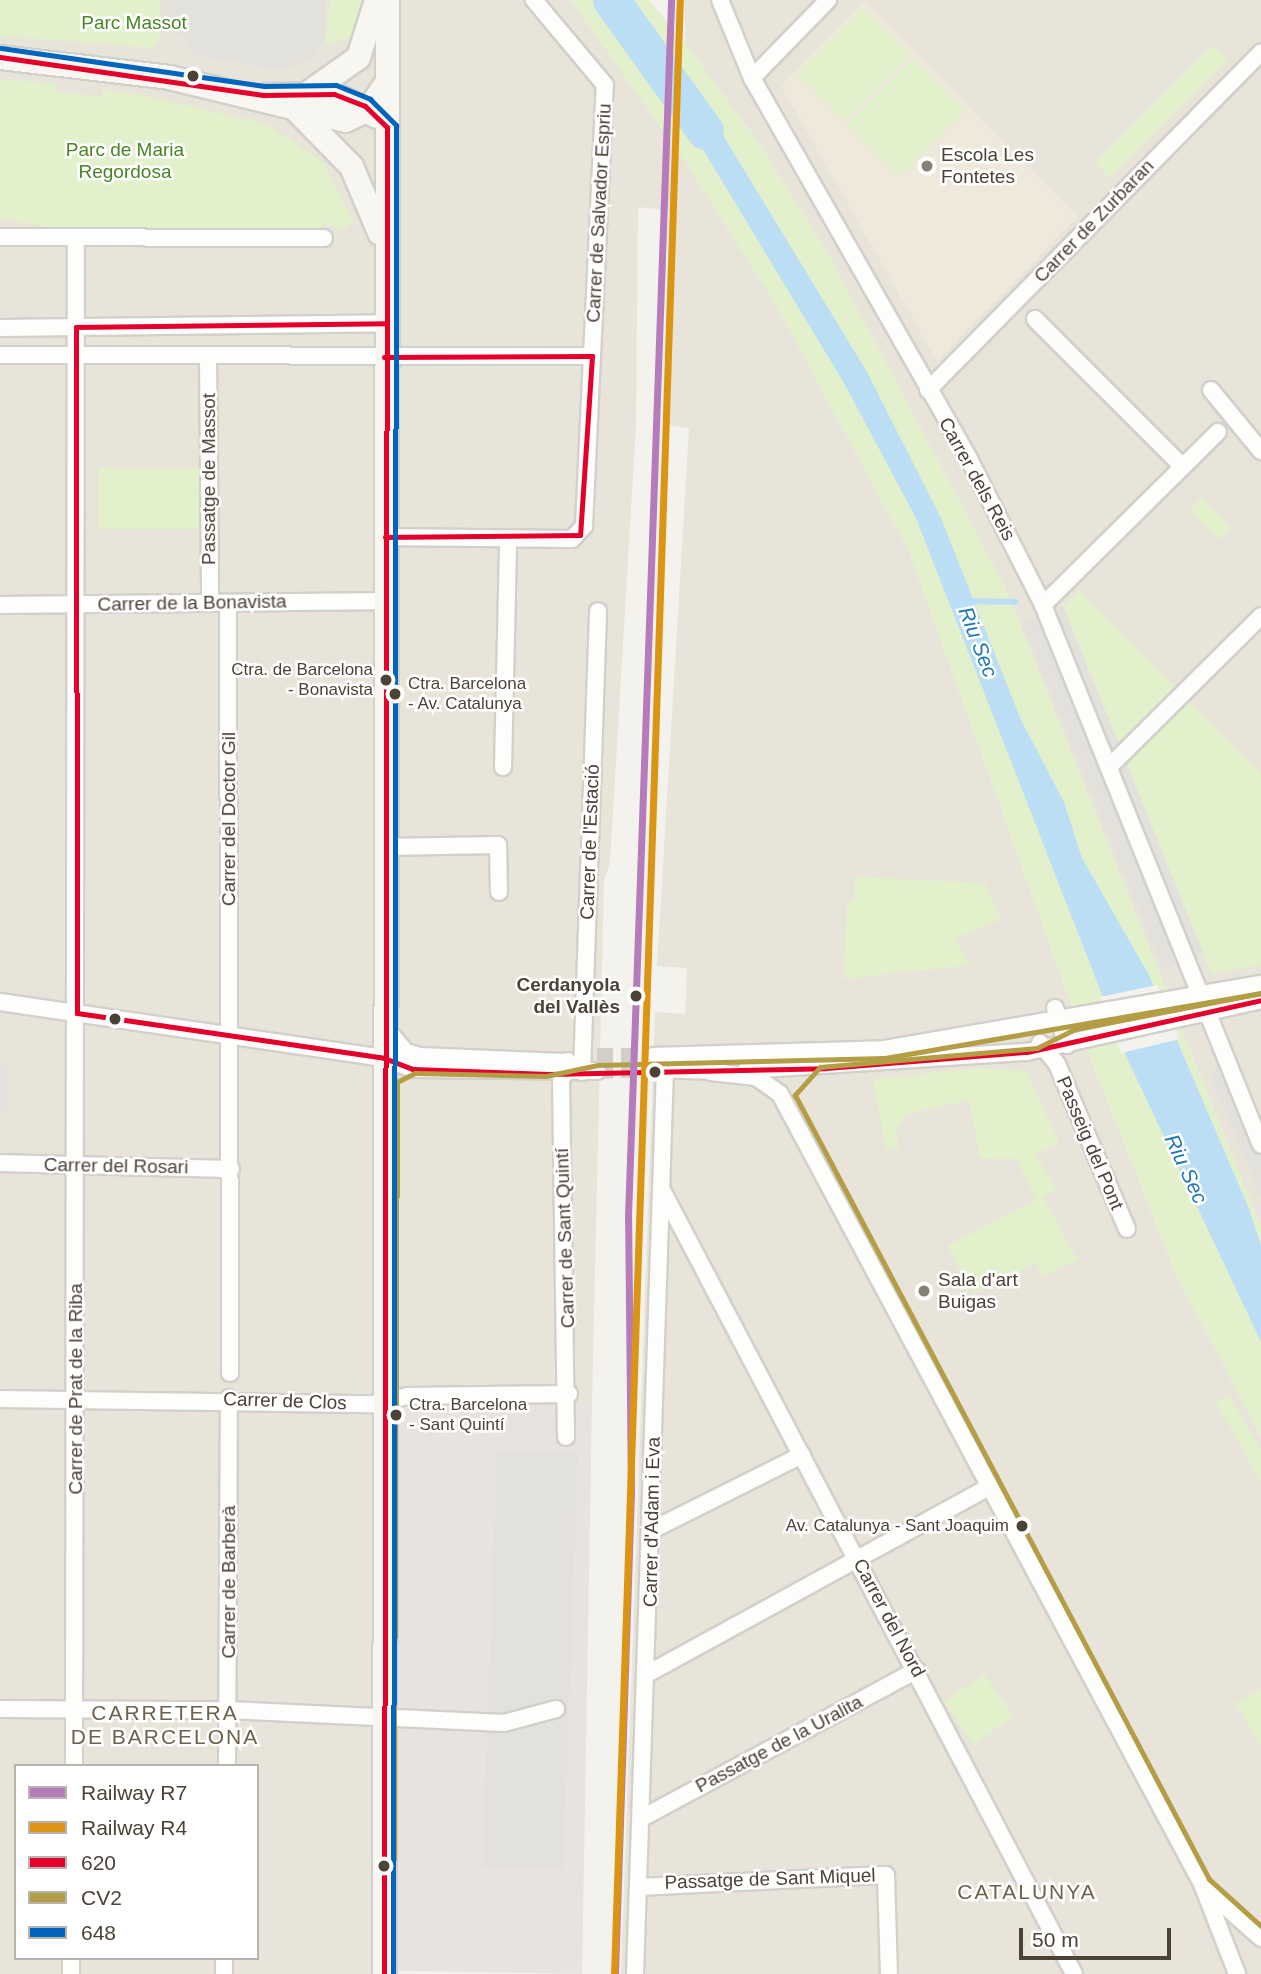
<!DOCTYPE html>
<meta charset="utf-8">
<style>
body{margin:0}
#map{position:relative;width:1261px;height:1974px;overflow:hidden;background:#f4f2ed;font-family:Arial,sans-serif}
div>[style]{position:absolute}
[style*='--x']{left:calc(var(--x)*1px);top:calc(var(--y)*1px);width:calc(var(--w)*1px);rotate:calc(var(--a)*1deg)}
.residential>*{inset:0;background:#e8e4da}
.industrial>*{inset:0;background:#e8e3de;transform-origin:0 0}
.education>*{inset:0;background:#efe9dc}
.green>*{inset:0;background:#e2f0cb;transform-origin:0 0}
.parking>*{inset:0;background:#e3e1dc;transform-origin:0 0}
.water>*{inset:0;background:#bbdef5}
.pier>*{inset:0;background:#f4f2ed}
.stream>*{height:6px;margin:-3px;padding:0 3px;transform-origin:3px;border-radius:3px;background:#bbdef5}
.river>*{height:37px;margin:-18.5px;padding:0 18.5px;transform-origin:18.5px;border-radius:18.5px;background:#bbdef5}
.street-tunnel>*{height:16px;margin-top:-8px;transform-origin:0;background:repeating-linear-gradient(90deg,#d2cfc9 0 16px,transparent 0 24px)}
.roads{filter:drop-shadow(2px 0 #d2d0ca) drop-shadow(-2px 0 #d2d0ca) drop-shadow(0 2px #d2d0ca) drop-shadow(0 -2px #d2d0ca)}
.street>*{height:16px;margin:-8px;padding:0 8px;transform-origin:8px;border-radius:8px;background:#fdfdfc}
.secondary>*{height:23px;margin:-11.5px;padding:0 11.5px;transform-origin:11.5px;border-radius:11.5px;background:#f7f6f1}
.rail>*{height:5px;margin-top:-2.5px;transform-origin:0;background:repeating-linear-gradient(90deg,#dadad9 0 9px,transparent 0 18px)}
.bus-1>*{height:5px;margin:-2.5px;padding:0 2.5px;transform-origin:2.5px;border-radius:2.5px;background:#e4002b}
.bus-2>*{height:5px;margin:-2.5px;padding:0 2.5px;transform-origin:2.5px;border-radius:2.5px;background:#b49e45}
.bus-3>*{height:5px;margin:-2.5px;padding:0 2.5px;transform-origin:2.5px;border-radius:2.5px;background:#0065bd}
.bus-4>*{height:5px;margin:-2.5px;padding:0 2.5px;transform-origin:2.5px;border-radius:2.5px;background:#b49e45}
.rail-1>*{height:7px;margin:-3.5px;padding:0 3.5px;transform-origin:3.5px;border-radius:3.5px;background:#b57bba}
.rail-2>*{height:7px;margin:-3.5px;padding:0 3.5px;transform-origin:3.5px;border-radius:3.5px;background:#dc9513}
.dots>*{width:19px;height:19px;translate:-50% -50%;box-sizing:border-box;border:4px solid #fff;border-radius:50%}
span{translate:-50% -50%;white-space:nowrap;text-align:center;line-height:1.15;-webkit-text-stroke:5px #fff;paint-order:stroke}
.bus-label{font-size:17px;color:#4c4337}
.right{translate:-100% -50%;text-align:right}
.left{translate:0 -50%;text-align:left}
.park-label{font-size:19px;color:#498523}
.poi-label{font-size:19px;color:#4c4337}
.street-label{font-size:19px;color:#4c4337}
.stop-label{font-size:19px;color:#4c4337;font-weight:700}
.water-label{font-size:21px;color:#2178b3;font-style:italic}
.neighbourhood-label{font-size:21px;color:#70614d;letter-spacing:2px}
.legend{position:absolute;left:14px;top:1764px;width:245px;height:196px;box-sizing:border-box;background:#fff;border:2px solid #b7b4af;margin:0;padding:9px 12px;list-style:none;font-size:21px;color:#4c4337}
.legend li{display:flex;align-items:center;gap:14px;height:35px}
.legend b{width:35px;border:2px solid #b7b4af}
.scale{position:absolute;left:1019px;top:1928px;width:152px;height:32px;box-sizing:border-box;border:4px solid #4c4337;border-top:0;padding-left:9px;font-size:21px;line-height:24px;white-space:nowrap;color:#4c4337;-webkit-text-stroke:5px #fff;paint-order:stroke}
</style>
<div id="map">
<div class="residential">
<div style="clip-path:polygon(evenodd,0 0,571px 0,685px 161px,775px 303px,909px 551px,1091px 1060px,1176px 1274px,1261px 1437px,1261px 1974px,621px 1974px,655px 1012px,685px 1014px,687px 968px,657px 966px,689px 428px,666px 425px,674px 211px,638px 207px,636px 426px,610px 863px,604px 880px,592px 1403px,379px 1406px,384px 1974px,0 1974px,0 0,16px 1766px,257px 1766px,257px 1958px,16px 1958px,16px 1766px)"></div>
<div style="clip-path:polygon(685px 0,1261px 0,1261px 1227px,1004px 585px,829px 256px,759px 143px,685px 43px)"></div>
</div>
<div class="industrial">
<div style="left:592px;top:1403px;width:571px;height:213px;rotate:91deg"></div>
</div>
<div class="education">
<div style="clip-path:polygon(865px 1px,1078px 217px,937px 361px,781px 86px)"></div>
</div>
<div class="green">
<div style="clip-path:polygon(0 0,159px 0,161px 36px,152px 48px,0 36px)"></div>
<div style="clip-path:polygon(330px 0,367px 0,350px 38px,325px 45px)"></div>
<div style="clip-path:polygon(571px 0,649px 0,685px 43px,759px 143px,829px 256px,1004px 585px,1261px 1227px,1261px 1437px,1176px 1274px,1091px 1060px,909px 551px,775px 303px,685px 161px)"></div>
<div style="left:863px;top:7px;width:68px;height:94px;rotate:45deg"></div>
<div style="left:1213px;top:45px;width:21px;height:167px;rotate:45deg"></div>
<div style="left:913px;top:58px;width:74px;height:94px;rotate:45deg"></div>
<div style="clip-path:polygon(0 79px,55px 83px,55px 91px,102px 97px,103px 89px,142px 95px,267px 124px,322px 161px,354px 221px,342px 230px,323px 223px,323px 228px,54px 228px,0 219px)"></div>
<div style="left:202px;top:468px;width:61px;height:103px;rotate:90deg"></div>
<div style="left:1201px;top:498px;width:42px;height:17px;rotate:45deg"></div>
<div style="clip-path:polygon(1079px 590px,1261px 773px,1261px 965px,1211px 974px,1063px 606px)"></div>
<div style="clip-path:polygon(855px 877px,985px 883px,1001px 920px,955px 938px,971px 965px,844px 979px,847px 901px,854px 901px)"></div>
<div style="clip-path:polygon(979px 1068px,1027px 1071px,1059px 1143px,1036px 1154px,1056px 1190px,1043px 1197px,1077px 1259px,1043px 1276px,1036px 1263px,973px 1294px,947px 1246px,1036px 1200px,1016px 1159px,980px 1158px,969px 1100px,907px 1114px,896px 1128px,899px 1148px,886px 1150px,873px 1079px)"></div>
<div style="clip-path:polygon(1229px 1396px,1261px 1450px,1261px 1482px,1216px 1402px)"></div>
<div style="left:984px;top:1674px;width:52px;height:49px;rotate:55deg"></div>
<div style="clip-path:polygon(1261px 1689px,1261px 1747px,1235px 1703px)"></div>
</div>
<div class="parking">
<div style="clip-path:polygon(161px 0,326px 0,325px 39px,312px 58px,283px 70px,193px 55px,182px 34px,162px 33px)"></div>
<div style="left:1063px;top:606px;width:374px;height:44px;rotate:68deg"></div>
<div style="clip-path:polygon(1221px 1057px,1261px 1155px,1261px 1197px,1211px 1078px)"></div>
<div style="left:0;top:1063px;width:9px;height:50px"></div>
<div style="left:497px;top:1450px;width:81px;height:417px;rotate:2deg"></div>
</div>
<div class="water">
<div style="clip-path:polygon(679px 63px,867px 372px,941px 518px,1021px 720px,1064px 802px,1082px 858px,1150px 977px,1249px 1209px,1261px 1245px,1261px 1342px,1126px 1056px,916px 518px,844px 383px,676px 105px)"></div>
</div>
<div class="pier">
<div style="clip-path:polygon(1157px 985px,1180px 1039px,1121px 1053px,1100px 997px)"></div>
</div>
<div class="stream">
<div style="--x:966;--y:601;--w:50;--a:1.1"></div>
</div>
<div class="river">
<div style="--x:611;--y:0;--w:161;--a:54.3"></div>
</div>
<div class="street-tunnel">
<div style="--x:597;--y:1056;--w:56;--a:0"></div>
<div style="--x:597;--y:1071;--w:55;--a:-2.1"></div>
</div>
<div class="roads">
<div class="street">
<div style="--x:720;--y:0;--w:84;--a:67.7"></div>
<div style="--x:752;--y:78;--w:438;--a:60.3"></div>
<div style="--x:969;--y:459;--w:164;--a:63.1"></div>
<div style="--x:1043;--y:605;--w:582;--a:68.02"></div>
<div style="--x:752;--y:78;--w:109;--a:-45.7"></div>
<div style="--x:0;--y:237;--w:324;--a:0.2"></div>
<div style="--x:1035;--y:319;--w:208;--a:45"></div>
<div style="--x:0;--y:328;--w:385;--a:-0.7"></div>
<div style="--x:0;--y:355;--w:592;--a:0.1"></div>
<div style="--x:208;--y:356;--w:247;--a:89.5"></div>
<div style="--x:928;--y:390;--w:474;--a:-45.4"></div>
<div style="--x:1211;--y:390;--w:79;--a:50.7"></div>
<div style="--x:385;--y:537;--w:187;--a:0.6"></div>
<div style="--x:572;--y:539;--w:18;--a:-47"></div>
<div style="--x:584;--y:526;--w:441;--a:-87.3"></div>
<div style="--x:605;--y:85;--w:111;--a:-129.9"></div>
<div style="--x:228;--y:603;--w:770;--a:89.85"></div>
<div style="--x:0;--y:605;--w:385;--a:-0.6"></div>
<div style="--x:1043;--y:605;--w:246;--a:-44.7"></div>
<div style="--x:503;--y:767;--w:228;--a:-88.7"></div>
<div style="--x:1109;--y:767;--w:214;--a:-44.8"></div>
<div style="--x:384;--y:847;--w:114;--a:-1"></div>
<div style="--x:498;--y:845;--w:47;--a:88.8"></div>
<div style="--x:0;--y:1002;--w:388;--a:8.3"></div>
<div style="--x:384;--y:1058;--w:31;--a:21"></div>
<div style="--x:413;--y:1069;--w:184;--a:0.6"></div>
<div style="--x:1055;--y:1008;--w:39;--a:72"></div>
<div style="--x:384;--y:1026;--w:34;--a:50"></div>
<div style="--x:406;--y:1052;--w:15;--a:16"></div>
<div style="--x:420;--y:1056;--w:143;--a:2.4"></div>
<div style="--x:1040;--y:1043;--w:27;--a:51"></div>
<div style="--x:1057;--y:1064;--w:179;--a:67"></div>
<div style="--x:653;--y:1056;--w:231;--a:-1.7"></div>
<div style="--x:884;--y:1049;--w:383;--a:-9.8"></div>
<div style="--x:652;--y:1069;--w:68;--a:1.7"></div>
<div style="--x:746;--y:1070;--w:282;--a:-3.7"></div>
<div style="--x:1027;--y:1052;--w:240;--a:-12.5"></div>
<div style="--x:582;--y:1072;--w:461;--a:-88"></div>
<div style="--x:711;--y:1072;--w:45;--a:6.3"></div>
<div style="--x:756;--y:1077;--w:29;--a:35"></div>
<div style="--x:780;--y:1094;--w:896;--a:61.89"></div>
<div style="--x:1202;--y:1884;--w:97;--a:68.7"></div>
<div style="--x:0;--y:1163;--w:231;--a:1.5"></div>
<div style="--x:663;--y:1192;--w:883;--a:62.27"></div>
<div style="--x:0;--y:1399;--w:373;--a:0.8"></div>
<div style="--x:373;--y:1404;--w:36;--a:-13"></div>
<div style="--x:408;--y:1396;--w:161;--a:-0.7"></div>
<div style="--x:566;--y:1437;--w:355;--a:-90.8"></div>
<div style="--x:561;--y:1082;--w:22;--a:-72"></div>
<div style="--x:650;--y:1531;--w:170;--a:-26.6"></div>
<div style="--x:649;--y:1673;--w:388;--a:-28.7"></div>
<div style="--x:0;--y:1709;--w:228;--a:0.3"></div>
<div style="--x:228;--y:1710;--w:276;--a:2.7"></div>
<div style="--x:504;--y:1723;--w:54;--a:-15.1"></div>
<div style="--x:74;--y:1766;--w:1529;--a:-89.93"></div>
<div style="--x:227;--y:1766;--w:368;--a:-89.7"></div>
<div style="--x:642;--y:1818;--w:312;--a:-28.3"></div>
<div style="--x:639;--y:1887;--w:247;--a:-2.8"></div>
<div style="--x:886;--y:1875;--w:99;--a:88.3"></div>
<div style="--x:1208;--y:1891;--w:71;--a:41.6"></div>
<div style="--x:71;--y:1974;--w:16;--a:-90"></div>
<div style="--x:224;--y:1974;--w:16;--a:-90"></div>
<div style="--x:635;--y:1974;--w:904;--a:-88.1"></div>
</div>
<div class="secondary">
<div style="--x:0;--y:57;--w:170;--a:6.7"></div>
<div style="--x:169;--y:77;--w:181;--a:13.7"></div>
<div style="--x:345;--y:120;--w:25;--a:-26"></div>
<div style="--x:368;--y:109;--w:34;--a:-56"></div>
<div style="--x:310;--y:91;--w:59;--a:-35.3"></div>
<div style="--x:358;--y:57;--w:60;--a:-72.5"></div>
<div style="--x:266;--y:95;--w:68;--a:-0.8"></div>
<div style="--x:334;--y:94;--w:47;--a:27.6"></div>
<div style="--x:298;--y:112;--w:76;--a:45.5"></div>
<div style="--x:351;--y:166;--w:72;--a:67"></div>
<div style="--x:384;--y:1974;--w:1974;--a:-89.91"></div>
</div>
</div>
<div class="rail">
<div style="--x:631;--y:1494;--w:183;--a:-88.4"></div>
</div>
<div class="bus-1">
<div style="--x:0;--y:57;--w:266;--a:8.2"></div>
<div style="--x:263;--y:95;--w:71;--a:-0.8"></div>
<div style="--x:334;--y:94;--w:33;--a:21"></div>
<div style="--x:365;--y:106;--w:30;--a:44"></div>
<div style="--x:387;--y:127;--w:1847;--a:90.09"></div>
<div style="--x:76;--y:327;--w:686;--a:89.92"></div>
<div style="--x:76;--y:327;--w:309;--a:-0.7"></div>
<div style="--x:384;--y:357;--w:208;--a:-0.3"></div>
<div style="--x:592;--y:356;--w:179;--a:93.8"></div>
<div style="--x:580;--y:535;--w:195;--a:179.4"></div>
<div style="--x:77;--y:1013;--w:310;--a:8.3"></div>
<div style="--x:384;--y:1058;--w:31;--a:21"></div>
<div style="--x:413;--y:1069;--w:135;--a:2.1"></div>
<div style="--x:548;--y:1074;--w:278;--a:-1.2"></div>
<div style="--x:826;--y:1068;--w:202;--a:-4.6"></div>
<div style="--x:1027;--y:1052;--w:240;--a:-12.5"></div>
</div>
<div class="bus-2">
<div style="--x:393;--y:1974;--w:892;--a:-89.74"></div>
<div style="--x:397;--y:1082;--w:20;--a:-27"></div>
<div style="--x:415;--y:1073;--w:131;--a:1.3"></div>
<div style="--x:546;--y:1076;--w:53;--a:-11.9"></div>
<div style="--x:598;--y:1065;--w:287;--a:-1.4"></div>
<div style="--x:885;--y:1058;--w:382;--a:-9.8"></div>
</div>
<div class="bus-3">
<div style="--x:1;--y:48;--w:266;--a:8.2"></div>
<div style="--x:264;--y:86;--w:72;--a:-0.8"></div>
<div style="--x:336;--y:85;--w:37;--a:22"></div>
<div style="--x:370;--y:99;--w:37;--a:45"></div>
<div style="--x:396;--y:125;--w:1849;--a:90.09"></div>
</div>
<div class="bus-4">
<div style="--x:1261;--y:993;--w:189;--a:169"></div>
<div style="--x:1075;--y:1029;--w:42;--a:153.4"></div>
<div style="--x:1037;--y:1048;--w:218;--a:175"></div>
<div style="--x:820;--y:1067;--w:38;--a:132"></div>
<div style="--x:795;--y:1095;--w:887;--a:62.16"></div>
<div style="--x:1209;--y:1879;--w:70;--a:42.1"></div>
</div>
<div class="rail-1">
<div style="--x:615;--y:1974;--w:480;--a:-88.1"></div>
<div style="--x:631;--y:1494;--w:278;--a:-90.6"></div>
<div style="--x:628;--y:1216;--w:1217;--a:-87.97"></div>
</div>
<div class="rail-2">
<div style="--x:614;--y:1974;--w:1975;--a:-88.09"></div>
</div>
<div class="dots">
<div style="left:193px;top:76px;background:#4c4337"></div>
<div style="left:927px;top:166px;background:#878077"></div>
<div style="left:386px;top:680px;background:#4c4337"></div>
<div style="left:395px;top:694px;background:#4c4337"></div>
<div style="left:636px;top:996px;background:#4c4337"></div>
<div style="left:115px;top:1019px;background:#4c4337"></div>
<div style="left:655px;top:1072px;background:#4c4337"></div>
<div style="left:924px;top:1291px;background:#878077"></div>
<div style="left:396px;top:1415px;background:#4c4337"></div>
<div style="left:1022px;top:1526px;background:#4c4337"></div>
<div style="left:384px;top:1866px;background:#4c4337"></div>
</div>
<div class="bus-label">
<span class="right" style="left:373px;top:680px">Ctra. de Barcelona<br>- Bonavista</span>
<span class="left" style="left:408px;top:694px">Ctra. Barcelona<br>- Av. Catalunya</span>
<span class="left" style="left:409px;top:1415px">Ctra. Barcelona<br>- Sant Quintí</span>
<span class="right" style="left:1009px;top:1526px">Av. Catalunya - Sant Joaquim</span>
</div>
<div class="park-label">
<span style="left:134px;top:23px">Parc Massot</span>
<span style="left:125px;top:161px">Parc de Maria<br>Regordosa</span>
</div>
<div class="poi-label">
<span class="left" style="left:941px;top:166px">Escola Les<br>Fontetes</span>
<span class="left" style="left:938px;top:1291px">Sala d'art<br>Buigas</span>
</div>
<div class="street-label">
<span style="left:599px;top:213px;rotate:-87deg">Carrer de Salvador Espriu</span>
<span style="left:1094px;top:221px;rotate:-46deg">Carrer de Zurbaran</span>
<span style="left:209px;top:479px;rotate:-90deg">Passatge de Massot</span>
<span style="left:977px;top:479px;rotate:61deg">Carrer dels Reis</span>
<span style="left:192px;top:603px;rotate:-1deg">Carrer de la Bonavista</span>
<span style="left:229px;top:819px;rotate:-90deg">Carrer del Doctor Gil</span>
<span style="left:590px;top:842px;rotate:-88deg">Carrer de l'Estació</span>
<span style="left:1090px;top:1143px;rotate:67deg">Passeig del Pont</span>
<span style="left:116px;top:1166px;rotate:1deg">Carrer del Rosari</span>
<span style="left:565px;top:1238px;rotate:-92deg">Carrer de Sant Quintí</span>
<span style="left:76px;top:1389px;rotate:-90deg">Carrer de Prat de la Riba</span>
<span style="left:285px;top:1401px;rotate:2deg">Carrer de Clos</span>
<span style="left:652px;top:1522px;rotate:-89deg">Carrer d'Adam i Eva</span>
<span style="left:229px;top:1582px;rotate:-90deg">Carrer de Barberà</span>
<span style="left:889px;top:1618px;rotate:62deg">Carrer del Nord</span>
<span style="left:779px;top:1744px;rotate:-28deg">Passatge de la Uralita</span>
<span style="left:770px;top:1879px;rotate:-2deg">Passatge de Sant Miquel</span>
</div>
<div class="stop-label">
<span class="right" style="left:620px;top:996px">Cerdanyola<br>del Vallès</span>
</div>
<div class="water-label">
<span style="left:978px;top:642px;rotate:69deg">Riu Sec</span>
<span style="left:1186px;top:1169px;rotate:65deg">Riu Sec</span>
</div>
<div class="neighbourhood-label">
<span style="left:165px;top:1725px">CARRETERA<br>DE BARCELONA</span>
<span style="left:1027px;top:1892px">CATALUNYA</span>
</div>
<ul class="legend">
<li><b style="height:9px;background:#b57bba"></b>Railway R7</li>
<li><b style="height:9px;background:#dc9513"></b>Railway R4</li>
<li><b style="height:9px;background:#e4002b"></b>620</li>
<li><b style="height:9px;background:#b49e45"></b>CV2</li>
<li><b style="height:9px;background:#0065bd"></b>648</li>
</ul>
<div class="scale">50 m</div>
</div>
